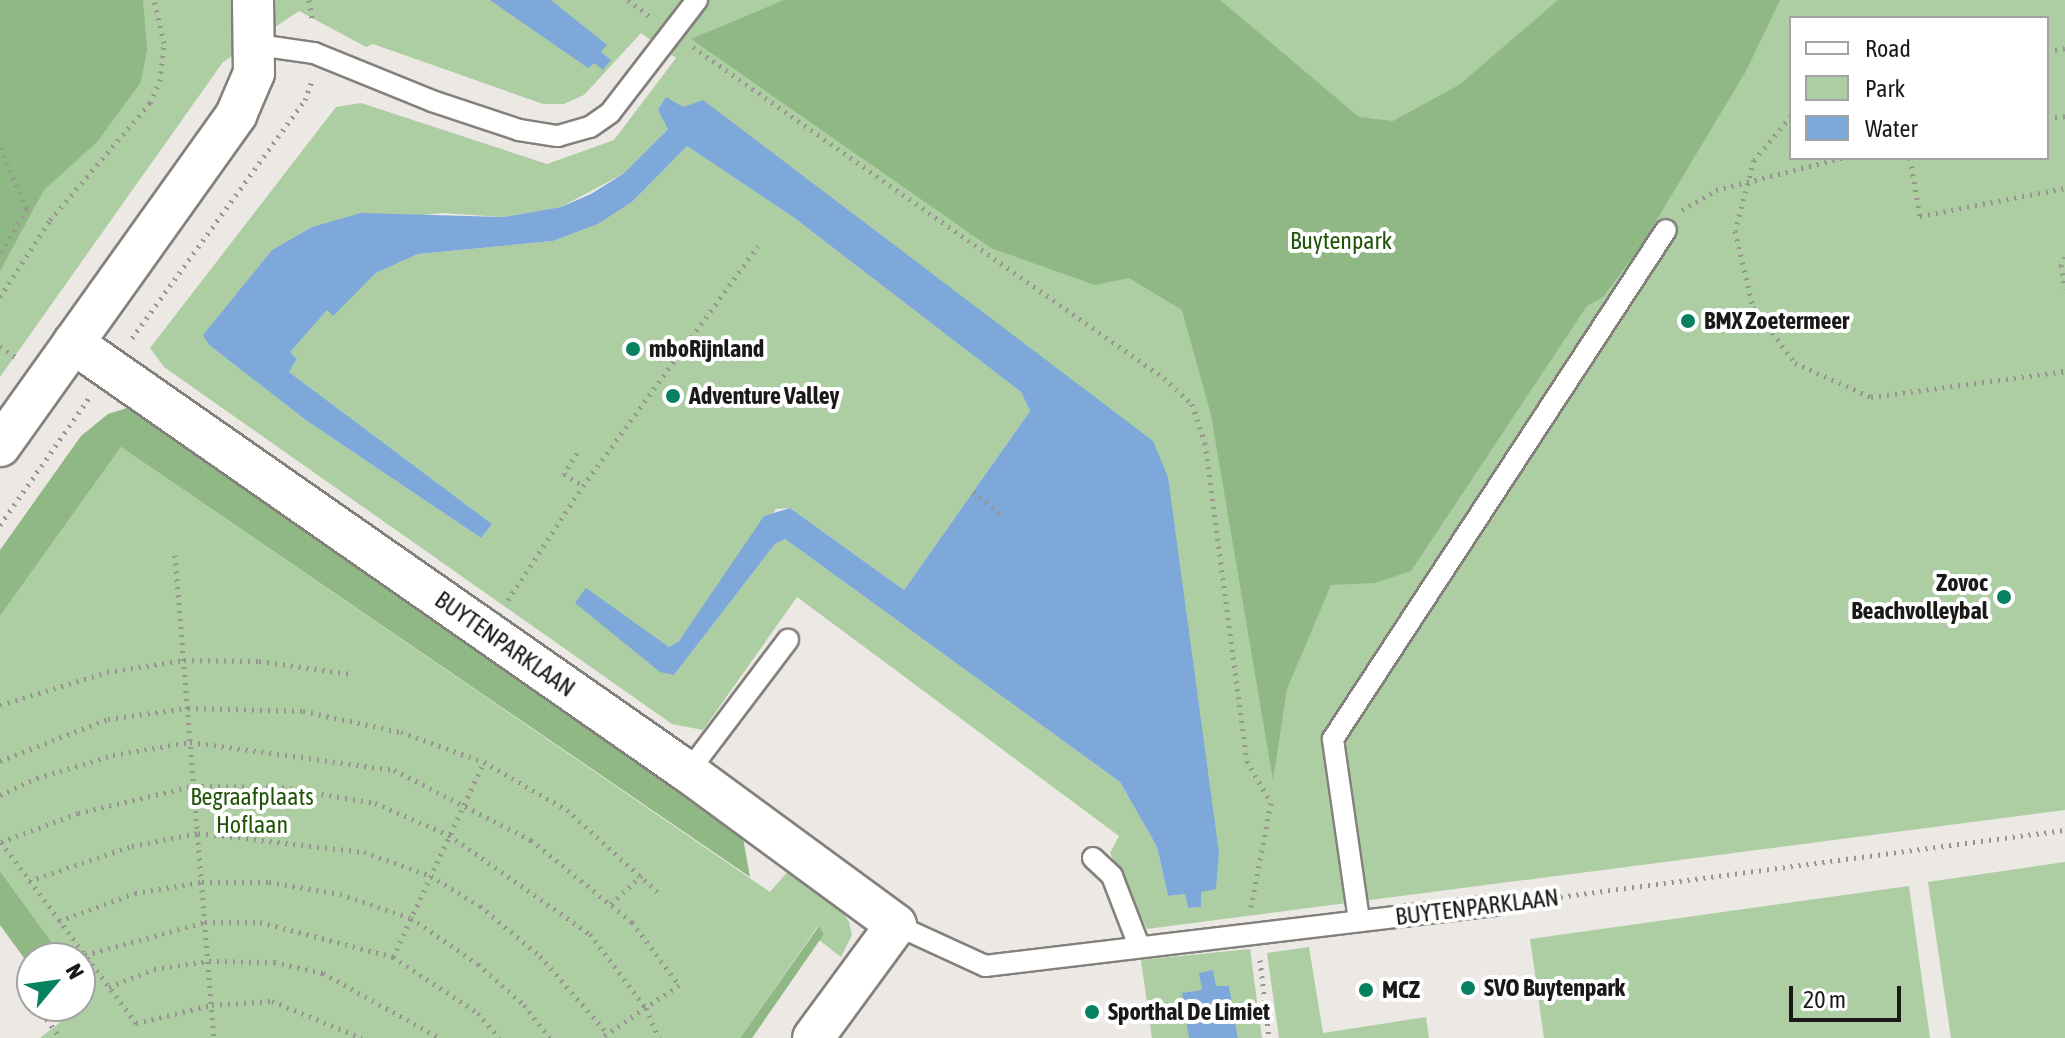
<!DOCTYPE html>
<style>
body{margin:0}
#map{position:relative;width:2065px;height:1038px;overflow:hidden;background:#ece8e4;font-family:"Asap Condensed",sans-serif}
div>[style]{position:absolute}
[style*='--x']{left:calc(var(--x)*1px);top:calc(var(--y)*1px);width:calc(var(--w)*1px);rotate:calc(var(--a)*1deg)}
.green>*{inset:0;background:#accea2}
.forest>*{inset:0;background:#8fb884}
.water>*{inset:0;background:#7ea8d9}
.path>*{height:5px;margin-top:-2.5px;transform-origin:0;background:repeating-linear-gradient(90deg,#989492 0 2px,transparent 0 8px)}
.roads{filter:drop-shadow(2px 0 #84817d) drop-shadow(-2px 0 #84817d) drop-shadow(0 2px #84817d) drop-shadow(0 -2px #84817d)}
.service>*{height:20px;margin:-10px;padding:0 10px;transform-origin:10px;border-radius:10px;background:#fff}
.minor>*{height:40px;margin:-20px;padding:0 20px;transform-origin:20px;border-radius:20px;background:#fff}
.dots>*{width:22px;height:22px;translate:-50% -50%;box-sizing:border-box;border:4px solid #fff;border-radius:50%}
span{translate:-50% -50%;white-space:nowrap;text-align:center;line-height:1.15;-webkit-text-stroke:8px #fff;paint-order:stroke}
.park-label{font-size:24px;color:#1f5409}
.poi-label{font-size:24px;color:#1b1918;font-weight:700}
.left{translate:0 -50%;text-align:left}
.right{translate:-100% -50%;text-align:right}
.street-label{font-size:24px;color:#1b1918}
.legend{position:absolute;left:1789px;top:16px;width:260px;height:144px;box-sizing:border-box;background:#fff;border:2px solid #a4a3a3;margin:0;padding:10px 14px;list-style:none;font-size:24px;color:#1b1918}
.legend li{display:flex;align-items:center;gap:16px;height:40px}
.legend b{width:40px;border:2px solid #a4a3a3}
.north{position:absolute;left:16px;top:942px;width:80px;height:80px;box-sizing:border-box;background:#fff;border:2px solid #a4a3a3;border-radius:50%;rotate:61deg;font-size:22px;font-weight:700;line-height:32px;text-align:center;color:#1b1918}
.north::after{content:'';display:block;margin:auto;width:28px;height:36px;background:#088160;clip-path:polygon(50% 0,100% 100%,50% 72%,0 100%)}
.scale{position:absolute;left:1789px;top:986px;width:112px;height:36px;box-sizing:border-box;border:4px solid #1b1918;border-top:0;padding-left:10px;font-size:24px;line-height:28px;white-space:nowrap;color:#1b1918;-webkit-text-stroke:6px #fff;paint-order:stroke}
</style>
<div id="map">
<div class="green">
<div style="clip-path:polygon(evenodd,0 0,2065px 0,2065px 810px,1147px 929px,1110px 853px,1119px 836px,797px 597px,703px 730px,672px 724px,164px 367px,150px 348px,336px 107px,361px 103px,547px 164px,614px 140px,676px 58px,641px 33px,584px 95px,564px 104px,543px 104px,373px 44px,366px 47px,299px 11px,223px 62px,0 377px,0 0,1791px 18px,2047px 18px,2047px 158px,1791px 158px,1791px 18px,0 0,683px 107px,1168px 477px,1201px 907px,1188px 908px,1185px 894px,1168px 896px,1157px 847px,1120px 782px,785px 539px,775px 544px,674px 675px,658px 643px,669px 647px,679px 641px,776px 509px,790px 508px,904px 590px,1030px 411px,1021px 392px,793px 217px,687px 146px,632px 202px,598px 224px,553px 241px,418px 254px,376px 273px,333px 315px,327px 309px,289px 353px,297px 359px,289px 372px,492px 524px,481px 538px,307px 421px,209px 345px,204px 335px,272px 250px,312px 227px,442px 213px,503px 217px,561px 207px,623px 174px,669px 128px,658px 110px,683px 107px)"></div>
<div style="clip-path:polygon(121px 447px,770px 892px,790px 869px,840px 908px,849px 922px,852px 935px,841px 957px,819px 940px,824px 934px,818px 926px,740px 1038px,40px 1038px,63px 1020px,57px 1006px,80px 1006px,80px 958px,63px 958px,0 871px,0 616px)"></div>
<div style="clip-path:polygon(2065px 862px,2065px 1038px,1951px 1038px,1928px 882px)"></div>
<div style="clip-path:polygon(1909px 886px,1930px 1038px,1544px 1038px,1530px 939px)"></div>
<div style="clip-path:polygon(1309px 947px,1323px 1033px,1426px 1017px,1429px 1038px,1279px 1038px,1267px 953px)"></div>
<div style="clip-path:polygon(1250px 949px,1262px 1038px,1238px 1038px,1229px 986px,1216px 987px,1213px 971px,1189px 1038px,1152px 1038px,1141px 960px)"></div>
</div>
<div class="forest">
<div style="clip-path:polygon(0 0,143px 0,147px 49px,141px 82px,97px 142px,44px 190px,0 271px)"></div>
<div style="clip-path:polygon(784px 0,1220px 0,1359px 117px,1393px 121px,1459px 85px,1558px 0,1780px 0,1746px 71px,1641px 246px,1603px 297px,1587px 306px,1411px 571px,1375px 583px,1331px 585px,1287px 689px,1273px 780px,1211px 415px,1182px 310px,1129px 278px,1095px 285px,991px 248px,691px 39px)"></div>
<div style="clip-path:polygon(130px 407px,160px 420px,742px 832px,750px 877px,121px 447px,0 616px,0 550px,81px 436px,108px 414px)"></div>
<div style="clip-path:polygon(0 871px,63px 958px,32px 958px,32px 969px,0 925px)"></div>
<div style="clip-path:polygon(819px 926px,824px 934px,752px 1038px,740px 1038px)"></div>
</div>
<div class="water">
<div style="clip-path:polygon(490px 0,551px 0,607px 45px,601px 52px,611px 60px,603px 70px,594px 63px,588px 68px)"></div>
<div style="clip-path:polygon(666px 97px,683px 107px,703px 100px,1153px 441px,1168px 477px,1219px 853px,1216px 889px,1201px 892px,1201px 907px,1188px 908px,1185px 894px,1168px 896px,1157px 847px,1120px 782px,785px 539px,775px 544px,674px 675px,660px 672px,575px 603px,586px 588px,669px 647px,679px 641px,764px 516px,790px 508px,904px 590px,1030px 411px,1021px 392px,793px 217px,687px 146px,632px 202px,598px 224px,553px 241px,418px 254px,376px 273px,333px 316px,327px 310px,290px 352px,297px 359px,289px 372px,492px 524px,481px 538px,307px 421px,209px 345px,203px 335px,272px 250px,312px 227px,361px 213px,503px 217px,561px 207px,591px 194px,623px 174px,668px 129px,658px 110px)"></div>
<div style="clip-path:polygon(1213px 970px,1216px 986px,1229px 986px,1238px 1038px,1189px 1038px,1182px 993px,1202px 990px,1199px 973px)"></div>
</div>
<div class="path">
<div style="--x:309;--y:0;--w:24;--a:81"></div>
<div style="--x:628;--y:0;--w:26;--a:37"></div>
<div style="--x:693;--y:47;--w:576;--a:35.1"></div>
<div style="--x:1164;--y:378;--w:38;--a:43"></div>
<div style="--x:1192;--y:404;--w:41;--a:71.6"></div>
<div style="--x:1205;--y:443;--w:321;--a:82.5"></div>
<div style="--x:1247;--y:761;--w:48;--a:60.3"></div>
<div style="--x:1271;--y:803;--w:106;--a:100.9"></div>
<div style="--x:2047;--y:51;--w:18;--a:-9"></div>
<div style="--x:1791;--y:116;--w:57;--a:130.1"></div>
<div style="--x:1754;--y:160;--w:73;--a:105"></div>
<div style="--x:1735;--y:231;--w:78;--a:76.7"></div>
<div style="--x:1753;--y:307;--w:70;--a:53.1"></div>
<div style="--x:1795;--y:363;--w:83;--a:24.1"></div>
<div style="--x:1871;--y:397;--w:196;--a:-7.6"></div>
<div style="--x:2047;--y:118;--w:18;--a:-6"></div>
<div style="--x:0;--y:148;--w:67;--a:66.1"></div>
<div style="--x:27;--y:209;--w:52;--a:121"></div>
<div style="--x:1910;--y:158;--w:59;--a:80.2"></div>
<div style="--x:1920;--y:216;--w:148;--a:-10.9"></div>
<div style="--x:1682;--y:210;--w:39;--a:-30"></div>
<div style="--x:1716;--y:190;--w:130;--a:-14.3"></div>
<div style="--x:2065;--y:257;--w:9;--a:117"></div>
<div style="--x:2061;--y:265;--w:24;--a:81"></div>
<div style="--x:0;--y:297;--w:92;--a:-57"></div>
<div style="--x:50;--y:220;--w:154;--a:-49.5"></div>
<div style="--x:150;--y:103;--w:24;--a:-66"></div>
<div style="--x:160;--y:81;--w:38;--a:-84"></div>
<div style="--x:164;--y:43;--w:44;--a:-103.1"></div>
<div style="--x:132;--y:338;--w:294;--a:-54"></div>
<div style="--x:305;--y:100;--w:20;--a:-70"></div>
<div style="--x:0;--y:346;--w:22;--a:36"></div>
<div style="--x:577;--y:453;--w:25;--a:122"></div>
<div style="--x:564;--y:474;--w:22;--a:32"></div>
<div style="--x:973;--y:492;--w:37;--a:38"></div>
<div style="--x:0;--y:525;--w:155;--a:-55"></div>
<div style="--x:175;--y:555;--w:485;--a:85.4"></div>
<div style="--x:508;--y:600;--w:136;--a:-56.7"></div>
<div style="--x:583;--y:486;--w:297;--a:-53.9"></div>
<div style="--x:0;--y:705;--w:112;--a:-17.1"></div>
<div style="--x:107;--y:672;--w:78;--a:-8.9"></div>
<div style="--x:184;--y:660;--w:75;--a:0.8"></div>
<div style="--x:259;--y:661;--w:93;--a:8"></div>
<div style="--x:0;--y:761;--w:116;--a:-21.3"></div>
<div style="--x:108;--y:719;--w:81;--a:-7.8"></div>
<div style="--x:188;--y:708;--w:115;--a:1.5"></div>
<div style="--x:303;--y:711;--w:100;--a:12.1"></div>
<div style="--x:401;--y:732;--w:88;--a:19.9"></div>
<div style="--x:484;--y:762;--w:96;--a:30"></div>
<div style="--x:567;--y:810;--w:124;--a:42.1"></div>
<div style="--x:0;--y:795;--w:41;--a:-24.7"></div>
<div style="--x:37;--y:778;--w:79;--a:-16.8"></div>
<div style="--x:113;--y:755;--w:78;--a:-9.6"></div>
<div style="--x:190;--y:742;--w:206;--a:7.8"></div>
<div style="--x:394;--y:770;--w:154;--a:27.1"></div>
<div style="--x:531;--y:840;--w:130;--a:39.1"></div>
<div style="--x:632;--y:922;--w:79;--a:53.3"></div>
<div style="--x:679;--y:985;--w:94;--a:145.8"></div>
<div style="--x:1;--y:842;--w:82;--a:-20.6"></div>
<div style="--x:78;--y:813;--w:119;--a:-13.1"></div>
<div style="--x:194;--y:786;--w:88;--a:0.7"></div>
<div style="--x:282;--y:787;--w:94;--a:9.8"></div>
<div style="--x:375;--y:803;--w:81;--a:23.4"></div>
<div style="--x:449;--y:835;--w:172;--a:35.1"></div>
<div style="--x:590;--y:934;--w:93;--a:52.9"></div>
<div style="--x:646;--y:1008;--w:33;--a:67"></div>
<div style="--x:1;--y:842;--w:226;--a:53.3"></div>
<div style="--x:136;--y:1023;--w:78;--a:-13.3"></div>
<div style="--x:212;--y:1005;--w:60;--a:-3.8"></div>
<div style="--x:272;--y:1001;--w:97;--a:22.3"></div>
<div style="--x:29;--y:881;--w:109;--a:-18.8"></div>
<div style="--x:132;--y:846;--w:67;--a:-11.1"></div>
<div style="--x:198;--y:833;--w:167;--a:6.5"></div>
<div style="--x:364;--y:852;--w:71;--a:19.7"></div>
<div style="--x:431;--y:876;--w:57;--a:31.5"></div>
<div style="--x:480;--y:906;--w:78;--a:39.8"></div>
<div style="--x:540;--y:956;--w:103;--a:48.9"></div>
<div style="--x:1521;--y:902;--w:549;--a:-7.54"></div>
<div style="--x:611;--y:904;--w:44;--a:-43.2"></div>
<div style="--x:59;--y:921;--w:81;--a:-20.2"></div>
<div style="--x:135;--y:893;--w:68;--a:-9.3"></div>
<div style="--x:202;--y:882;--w:67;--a:0"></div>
<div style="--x:269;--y:882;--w:72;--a:9.6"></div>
<div style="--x:340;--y:894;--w:75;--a:18.7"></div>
<div style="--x:411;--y:918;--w:81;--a:34.5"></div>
<div style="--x:478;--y:964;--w:62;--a:41.7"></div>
<div style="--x:524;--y:1005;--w:42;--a:51.8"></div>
<div style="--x:85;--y:955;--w:124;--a:-15.4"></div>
<div style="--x:205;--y:922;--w:55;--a:0"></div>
<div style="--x:260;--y:922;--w:138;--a:14.7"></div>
<div style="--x:393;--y:957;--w:102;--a:33.4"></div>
<div style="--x:478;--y:1013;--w:33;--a:50"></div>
<div style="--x:393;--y:957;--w:215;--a:-65"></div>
<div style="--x:1260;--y:960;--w:79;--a:83.4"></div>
<div style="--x:109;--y:987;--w:48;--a:-21.8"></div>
<div style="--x:154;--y:969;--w:56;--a:-8.3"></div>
<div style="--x:209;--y:961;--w:65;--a:0.9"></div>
<div style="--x:274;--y:962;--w:50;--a:12.7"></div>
<div style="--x:323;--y:973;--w:134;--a:29.1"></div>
<div style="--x:24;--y:988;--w:14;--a:54"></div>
<div style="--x:37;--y:1006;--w:39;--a:54"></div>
</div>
<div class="roads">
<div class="service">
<div style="--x:258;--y:45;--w:57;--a:8.1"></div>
<div style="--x:314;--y:53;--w:127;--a:22.1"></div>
<div style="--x:432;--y:101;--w:92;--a:18.4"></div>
<div style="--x:519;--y:130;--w:39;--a:9"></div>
<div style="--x:558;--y:136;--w:33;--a:-16"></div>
<div style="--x:590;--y:127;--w:24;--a:-35"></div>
<div style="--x:610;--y:113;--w:143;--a:-52.4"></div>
<div style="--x:688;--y:772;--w:166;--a:-52.9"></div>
<div style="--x:1093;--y:858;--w:26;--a:43"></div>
<div style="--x:1112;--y:876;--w:75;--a:68.9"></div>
<div style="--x:1359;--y:920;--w:183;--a:-98.2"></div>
<div style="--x:1333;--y:739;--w:608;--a:-56.81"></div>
<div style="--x:896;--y:925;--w:98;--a:24.7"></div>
<div style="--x:985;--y:966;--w:515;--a:-6.81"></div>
</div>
<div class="minor">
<div style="--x:73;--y:343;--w:750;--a:34.9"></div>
<div style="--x:688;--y:772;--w:258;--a:36.3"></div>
<div style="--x:896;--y:925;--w:140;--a:126.3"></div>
<div style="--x:0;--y:446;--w:407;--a:-54.5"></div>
<div style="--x:236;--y:115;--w:46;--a:-66.8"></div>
<div style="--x:254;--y:73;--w:73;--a:-90.8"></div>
</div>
</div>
<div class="dots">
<div style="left:1688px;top:321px;background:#088160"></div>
<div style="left:633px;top:349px;background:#088160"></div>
<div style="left:673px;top:396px;background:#088160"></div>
<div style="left:2004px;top:597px;background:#088160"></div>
<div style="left:1468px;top:988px;background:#088160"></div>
<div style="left:1366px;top:990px;background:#088160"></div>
<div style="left:1092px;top:1012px;background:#088160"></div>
</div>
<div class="park-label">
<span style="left:1341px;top:241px">Buytenpark</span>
<span style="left:252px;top:811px">Begraafplaats<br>Hoflaan</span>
</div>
<div class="poi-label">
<span class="left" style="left:1704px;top:321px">BMX Zoetermeer</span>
<span class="left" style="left:649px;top:349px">mboRijnland</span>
<span class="left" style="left:689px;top:396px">Adventure Valley</span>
<span class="right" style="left:1988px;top:597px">Zovoc<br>Beachvolleybal</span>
<span class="left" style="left:1484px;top:988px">SVO Buytenpark</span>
<span class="left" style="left:1382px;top:990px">MCZ</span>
<span class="left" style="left:1108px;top:1012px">Sporthal De Limiet</span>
</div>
<div class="street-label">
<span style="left:505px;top:644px;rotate:35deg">BUYTENPARKLAAN</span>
<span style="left:1477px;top:907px;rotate:-7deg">BUYTENPARKLAAN</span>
</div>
<ul class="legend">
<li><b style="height:10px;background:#fff"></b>Road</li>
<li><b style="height:22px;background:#accea2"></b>Park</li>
<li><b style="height:22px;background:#7ea8d9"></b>Water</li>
</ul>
<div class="north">N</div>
<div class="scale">20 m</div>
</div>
